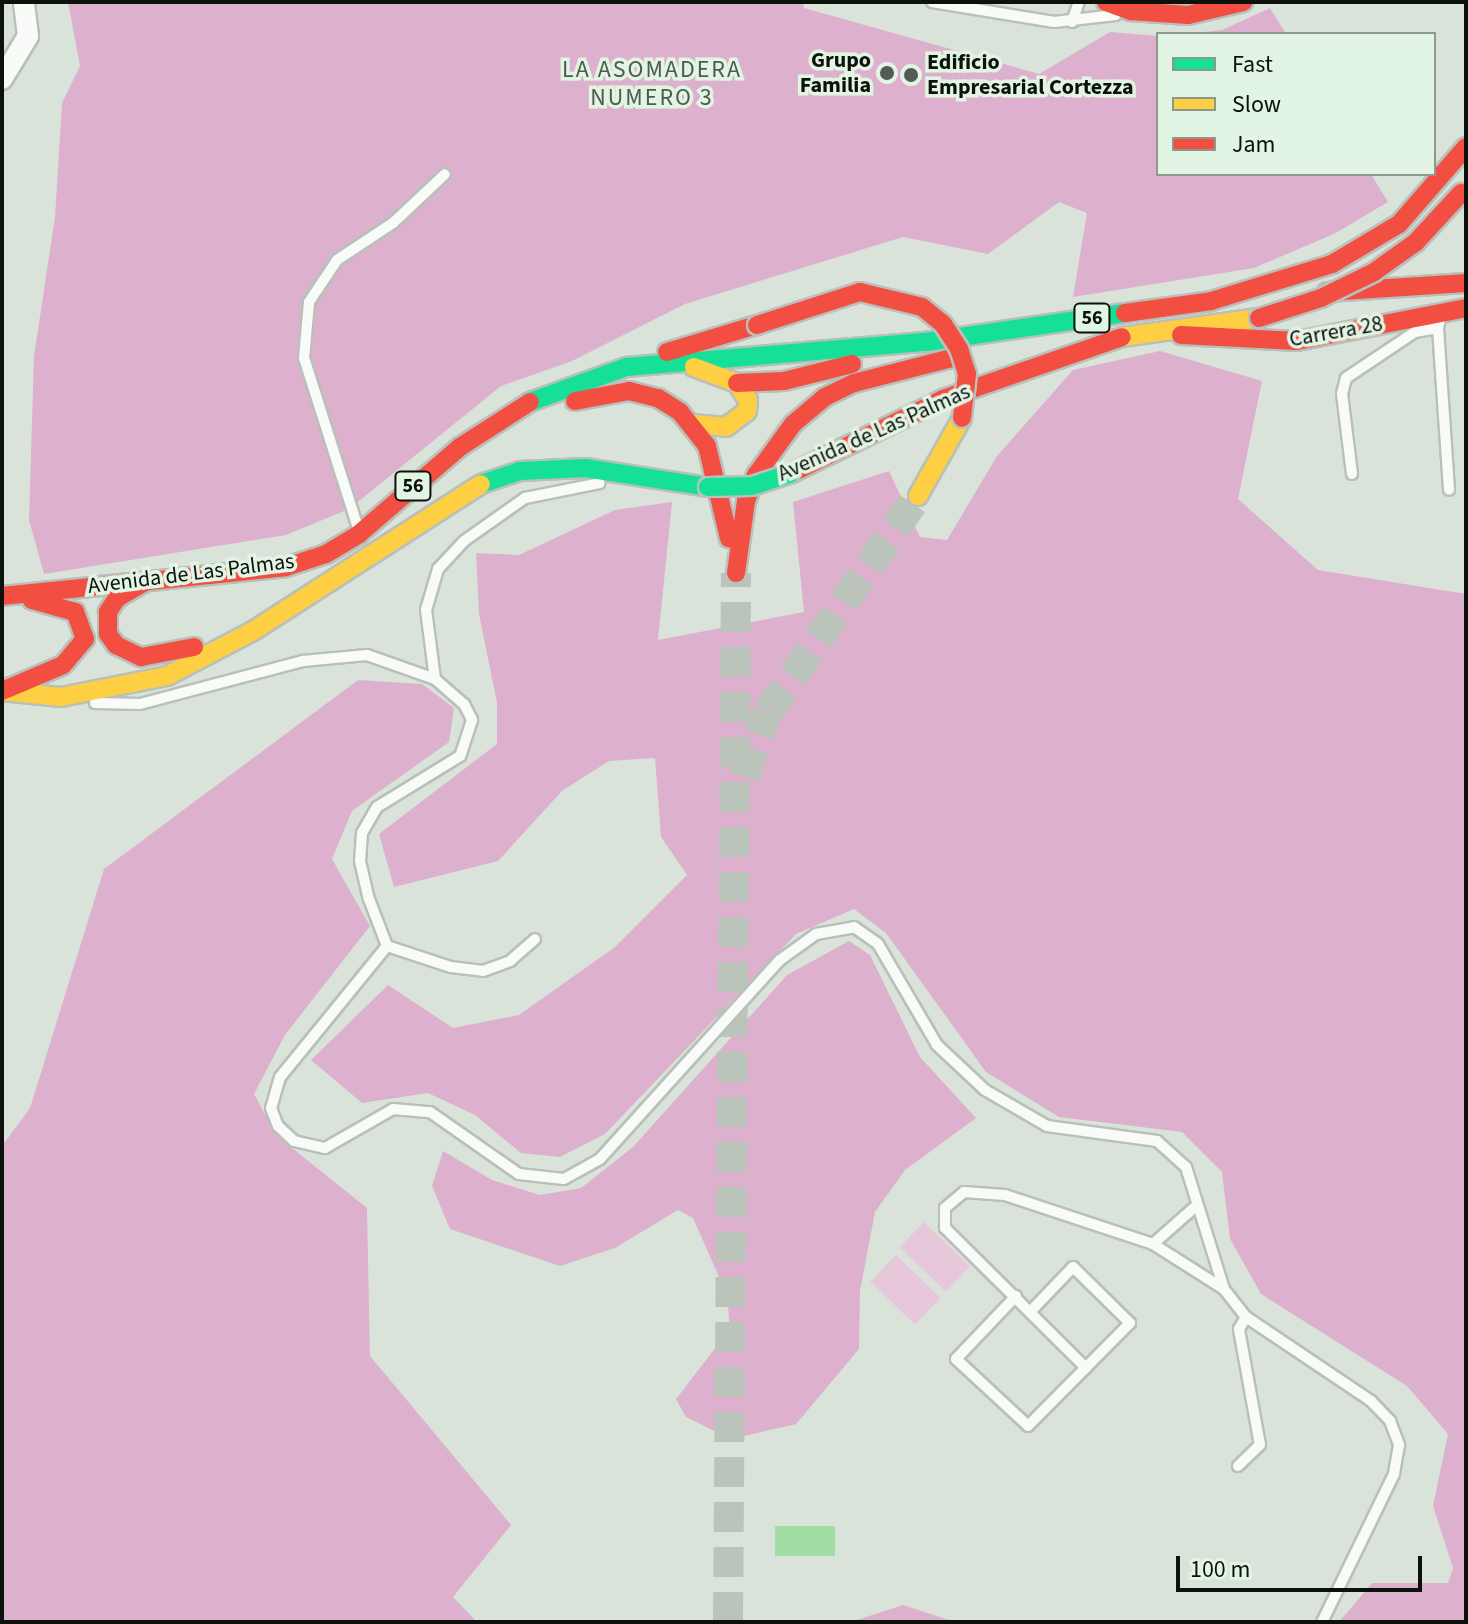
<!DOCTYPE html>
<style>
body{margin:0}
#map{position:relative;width:1468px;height:1624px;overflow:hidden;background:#d9e3da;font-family:"Source Sans 3",sans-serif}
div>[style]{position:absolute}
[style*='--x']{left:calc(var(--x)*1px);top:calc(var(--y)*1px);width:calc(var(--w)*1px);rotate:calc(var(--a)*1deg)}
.green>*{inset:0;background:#e7c8da;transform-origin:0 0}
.forest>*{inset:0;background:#ddb1cd}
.water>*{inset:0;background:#a2dda6;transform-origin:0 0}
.primary-tunnel>*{height:30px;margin-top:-15px;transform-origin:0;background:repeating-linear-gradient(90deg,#bac4bb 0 30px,transparent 0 45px)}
.roads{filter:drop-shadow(2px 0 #b9c0b9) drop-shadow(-2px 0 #b9c0b9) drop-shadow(0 2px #b9c0b9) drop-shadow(0 -2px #b9c0b9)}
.lane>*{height:10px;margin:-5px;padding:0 5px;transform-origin:5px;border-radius:5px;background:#f9fbf9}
.street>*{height:20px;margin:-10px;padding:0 10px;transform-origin:10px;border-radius:10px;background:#f9fbf9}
.fast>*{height:18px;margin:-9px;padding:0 9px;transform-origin:9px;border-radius:9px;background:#16e098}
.slow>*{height:18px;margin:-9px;padding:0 9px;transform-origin:9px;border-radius:9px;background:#ffcf43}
.jam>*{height:18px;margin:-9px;padding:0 9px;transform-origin:9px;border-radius:9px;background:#f24e42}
.bridges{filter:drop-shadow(2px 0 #bcc0bc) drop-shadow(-2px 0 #bcc0bc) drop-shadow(0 2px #bcc0bc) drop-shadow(0 -2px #bcc0bc)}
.fast-bridge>*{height:18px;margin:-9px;padding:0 9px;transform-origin:9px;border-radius:9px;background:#16e098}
.jam-bridge>*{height:18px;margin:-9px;padding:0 9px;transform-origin:9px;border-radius:9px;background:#f24e42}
.dots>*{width:22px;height:22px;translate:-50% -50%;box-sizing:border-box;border:4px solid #e2f4e3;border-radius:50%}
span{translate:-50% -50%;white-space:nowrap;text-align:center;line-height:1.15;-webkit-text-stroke:7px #e2f4e3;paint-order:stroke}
.shield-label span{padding:2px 6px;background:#e2f4e3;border:2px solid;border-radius:6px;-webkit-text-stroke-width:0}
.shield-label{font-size:20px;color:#0c110c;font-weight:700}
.poi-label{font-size:22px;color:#0c110c;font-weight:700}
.right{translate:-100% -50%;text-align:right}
.left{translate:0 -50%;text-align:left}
.street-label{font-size:22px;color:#0c110c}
.neighbourhood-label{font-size:24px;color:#4d5c4e;letter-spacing:2px}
.frame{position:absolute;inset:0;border:4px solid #0c110c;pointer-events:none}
.legend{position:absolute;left:1156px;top:32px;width:280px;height:144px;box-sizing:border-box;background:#e2f4e3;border:2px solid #8c998d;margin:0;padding:10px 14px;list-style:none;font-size:24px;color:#0c110c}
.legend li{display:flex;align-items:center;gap:16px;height:40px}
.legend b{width:40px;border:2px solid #8c998d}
.scale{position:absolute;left:1176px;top:1556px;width:246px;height:36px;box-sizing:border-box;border:4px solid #0c110c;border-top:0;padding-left:10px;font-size:24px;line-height:28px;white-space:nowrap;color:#0c110c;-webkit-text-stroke:6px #e2f4e3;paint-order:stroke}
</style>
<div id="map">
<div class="green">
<div style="left:924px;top:1222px;width:64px;height:35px;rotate:44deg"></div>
<div style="left:896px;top:1255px;width:62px;height:37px;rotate:44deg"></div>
</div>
<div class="forest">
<div style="clip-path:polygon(68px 2px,803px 2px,804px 8px,1039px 74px,1110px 32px,1158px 36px,1158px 174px,1371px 174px,1388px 202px,1334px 234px,1254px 268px,1073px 297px,1087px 213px,1059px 202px,988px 254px,903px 237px,685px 304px,572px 361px,501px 386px,349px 509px,286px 535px,44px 574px,29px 520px,34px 356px,55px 217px,62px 103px,80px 66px)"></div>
<div style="clip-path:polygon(1270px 8px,1286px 34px,1184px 34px,1222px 30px)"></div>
<div style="clip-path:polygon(1160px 351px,1262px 381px,1238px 499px,1318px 570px,1466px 594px,1466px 1622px,1339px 1622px,1372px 1583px,1448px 1583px,1453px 1568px,1433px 1506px,1448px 1434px,1407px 1386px,1261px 1294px,1230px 1239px,1222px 1172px,1182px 1132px,1059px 1117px,986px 1072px,886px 933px,854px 909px,796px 934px,605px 1134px,560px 1157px,521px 1153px,475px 1115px,428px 1093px,362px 1103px,311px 1060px,388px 985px,453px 1028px,519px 1015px,615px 947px,687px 875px,661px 837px,655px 758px,609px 761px,562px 791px,498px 861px,394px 887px,379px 834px,497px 744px,497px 703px,479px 614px,476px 553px,519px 555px,615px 510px,672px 502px,658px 640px,804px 612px,793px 502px,889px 471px,920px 537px,947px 540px,997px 456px,1073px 370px)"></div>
<div style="clip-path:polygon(358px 680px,422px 684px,454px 708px,449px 742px,352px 811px,332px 859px,370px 926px,285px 1035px,254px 1094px,277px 1136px,367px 1208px,370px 1356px,511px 1525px,453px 1597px,477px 1622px,2px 1622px,2px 1146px,30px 1108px,104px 869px)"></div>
<div style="clip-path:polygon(849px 941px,870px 955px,920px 1057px,976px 1118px,905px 1170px,875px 1212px,860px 1291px,859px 1349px,796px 1424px,731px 1439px,686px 1417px,676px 1399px,730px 1329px,727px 1295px,693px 1218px,678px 1210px,615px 1248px,560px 1266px,450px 1229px,432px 1186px,443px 1151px,492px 1180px,540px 1195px,581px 1188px,633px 1147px,787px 975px)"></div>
<div style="clip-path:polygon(903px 1605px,955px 1622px,851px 1622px,866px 1617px)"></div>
</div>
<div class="water">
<div style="left:775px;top:1526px;width:60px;height:30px"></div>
</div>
<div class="primary-tunnel">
<div style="--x:744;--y:777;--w:68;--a:-70.2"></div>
<div style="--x:767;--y:713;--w:264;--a:-55.2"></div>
<div style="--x:728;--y:1622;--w:1049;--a:-89.56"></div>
</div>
<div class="roads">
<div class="lane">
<div style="--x:932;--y:2;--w:124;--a:9.3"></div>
<div style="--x:1054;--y:22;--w:62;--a:-6.4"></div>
<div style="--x:1072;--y:22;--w:21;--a:-71"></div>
<div style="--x:1438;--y:328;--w:162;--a:86.1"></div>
<div style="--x:1352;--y:474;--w:81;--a:-97.1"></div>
<div style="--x:1342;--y:394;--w:16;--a:-76"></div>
<div style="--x:1346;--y:378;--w:83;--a:-33.7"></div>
<div style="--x:1415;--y:332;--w:23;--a:-10"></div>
<div style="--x:1438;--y:328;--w:13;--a:-77"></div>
<div style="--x:358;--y:528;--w:178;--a:-107.6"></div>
<div style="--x:304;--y:358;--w:56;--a:-84.9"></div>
<div style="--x:309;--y:302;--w:50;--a:-56.3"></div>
<div style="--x:337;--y:260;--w:67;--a:-33.5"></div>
<div style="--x:393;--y:223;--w:71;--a:-43.3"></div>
<div style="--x:435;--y:679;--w:70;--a:-97.4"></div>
<div style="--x:426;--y:610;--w:43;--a:-73.7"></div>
<div style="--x:438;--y:569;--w:38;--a:-47"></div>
<div style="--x:464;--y:541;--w:75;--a:-35.2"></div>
<div style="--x:525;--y:498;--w:76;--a:-11.3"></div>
<div style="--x:95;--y:703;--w:45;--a:1.3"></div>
<div style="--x:140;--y:704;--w:169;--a:-14.8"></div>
<div style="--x:303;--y:661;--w:64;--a:-5.4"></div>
<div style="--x:367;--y:655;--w:72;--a:19.4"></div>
<div style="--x:435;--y:679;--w:38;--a:41"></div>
<div style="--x:464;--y:704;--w:18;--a:63"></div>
<div style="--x:472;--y:720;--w:38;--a:108"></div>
<div style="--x:460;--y:756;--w:97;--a:148.4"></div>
<div style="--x:377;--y:807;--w:30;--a:120"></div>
<div style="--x:362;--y:833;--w:28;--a:94"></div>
<div style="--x:360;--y:861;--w:39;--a:77"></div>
<div style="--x:369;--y:899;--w:50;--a:69"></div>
<div style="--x:387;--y:946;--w:169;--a:129.2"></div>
<div style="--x:280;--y:1077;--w:32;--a:106"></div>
<div style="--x:271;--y:1108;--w:19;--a:69"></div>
<div style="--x:278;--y:1126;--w:22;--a:43"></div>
<div style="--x:294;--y:1141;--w:32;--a:13"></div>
<div style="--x:325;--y:1148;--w:78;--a:-29.8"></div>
<div style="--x:393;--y:1109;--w:37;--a:5"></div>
<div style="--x:430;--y:1112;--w:108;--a:34.9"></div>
<div style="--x:519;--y:1174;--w:45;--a:6.3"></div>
<div style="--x:564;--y:1179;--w:41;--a:-29.1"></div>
<div style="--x:600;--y:1159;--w:268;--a:-47.9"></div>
<div style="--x:780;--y:960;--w:44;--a:-35.8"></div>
<div style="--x:816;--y:934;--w:39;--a:-10"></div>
<div style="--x:854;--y:927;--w:29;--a:35"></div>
<div style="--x:878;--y:944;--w:117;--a:59.7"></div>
<div style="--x:937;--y:1045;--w:66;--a:43.2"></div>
<div style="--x:985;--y:1090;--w:72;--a:30.1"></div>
<div style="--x:1047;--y:1126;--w:111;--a:7.8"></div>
<div style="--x:1157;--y:1141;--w:39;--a:42"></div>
<div style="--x:1186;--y:1167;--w:128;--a:72.7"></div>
<div style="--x:1224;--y:1289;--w:36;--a:52"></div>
<div style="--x:1246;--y:1317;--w:151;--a:33.9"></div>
<div style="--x:1371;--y:1401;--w:28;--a:46"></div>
<div style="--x:1390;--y:1421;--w:26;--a:69"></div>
<div style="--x:1399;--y:1445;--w:29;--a:100"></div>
<div style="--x:1394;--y:1474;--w:165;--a:115.9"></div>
<div style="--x:387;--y:946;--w:67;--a:18.2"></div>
<div style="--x:451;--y:967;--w:32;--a:7"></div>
<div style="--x:483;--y:971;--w:29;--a:-20"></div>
<div style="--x:510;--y:961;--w:33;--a:-41"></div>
<div style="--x:1196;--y:1206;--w:57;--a:138.5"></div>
<div style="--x:1153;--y:1244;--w:84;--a:32.4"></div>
<div style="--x:1016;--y:1296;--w:87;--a:133.6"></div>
<div style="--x:956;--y:1359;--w:98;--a:42.9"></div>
<div style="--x:1028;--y:1426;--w:145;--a:-45.3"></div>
<div style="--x:1130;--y:1323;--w:80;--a:-135.5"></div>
<div style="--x:1073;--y:1267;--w:62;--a:133.7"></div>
<div style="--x:1086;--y:1368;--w:199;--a:-135.2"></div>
<div style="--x:945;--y:1228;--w:20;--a:-90"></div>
<div style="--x:945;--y:1208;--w:25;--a:-40"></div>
<div style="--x:964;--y:1192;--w:41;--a:4.2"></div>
<div style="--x:1005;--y:1195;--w:156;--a:18.3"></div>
<div style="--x:1238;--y:1466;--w:30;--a:-44"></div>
<div style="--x:1260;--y:1445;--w:118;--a:-100.3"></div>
<div style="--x:1239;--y:1329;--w:14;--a:-60"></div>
</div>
<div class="street">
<div style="--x:2;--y:79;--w:50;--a:-58.8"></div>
<div style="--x:28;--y:36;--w:34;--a:-97"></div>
</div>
<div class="fast">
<div style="--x:530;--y:402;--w:102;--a:-20"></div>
<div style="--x:626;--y:367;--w:301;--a:-4.8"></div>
<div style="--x:926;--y:342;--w:201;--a:-8.3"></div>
<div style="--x:481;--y:484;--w:41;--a:-18.4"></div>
<div style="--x:520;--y:471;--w:65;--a:-2.6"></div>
<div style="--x:585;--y:468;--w:124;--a:8.8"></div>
</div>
<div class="slow">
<div style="--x:1122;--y:337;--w:138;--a:-7.9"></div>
<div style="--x:693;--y:424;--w:33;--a:5"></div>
<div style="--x:726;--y:427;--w:26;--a:-37"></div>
<div style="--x:747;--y:411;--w:11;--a:-85"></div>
<div style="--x:748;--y:400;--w:20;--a:-123"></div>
<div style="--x:737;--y:383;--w:46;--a:-159.6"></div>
<div style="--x:918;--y:496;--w:90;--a:-60.6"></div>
<div style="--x:2;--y:691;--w:59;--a:5.8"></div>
<div style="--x:61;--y:697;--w:108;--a:-11.2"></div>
<div style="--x:167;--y:676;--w:97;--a:-27.6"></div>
<div style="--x:253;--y:631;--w:271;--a:-32.8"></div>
</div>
<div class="jam">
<div style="--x:1106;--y:2;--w:27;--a:20"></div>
<div style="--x:1131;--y:11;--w:57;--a:4"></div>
<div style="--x:1188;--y:15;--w:57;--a:-13.3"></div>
<div style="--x:1327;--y:292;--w:139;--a:-3.7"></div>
<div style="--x:1125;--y:313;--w:87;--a:-7.9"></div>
<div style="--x:1211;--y:301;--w:127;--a:-17"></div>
<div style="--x:1332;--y:264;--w:78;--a:-30.8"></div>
<div style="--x:1399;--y:224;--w:102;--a:-49"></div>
<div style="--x:1181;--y:335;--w:116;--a:3"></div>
<div style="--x:1297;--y:341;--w:172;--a:-11"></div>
<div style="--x:667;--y:352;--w:94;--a:-16.7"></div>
<div style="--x:737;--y:383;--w:47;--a:-2.4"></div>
<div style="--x:784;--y:381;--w:70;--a:-14"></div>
<div style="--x:575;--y:401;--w:55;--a:-10.5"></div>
<div style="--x:629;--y:391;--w:30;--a:14"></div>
<div style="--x:658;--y:398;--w:26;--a:32"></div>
<div style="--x:680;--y:412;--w:43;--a:51.5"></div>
<div style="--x:707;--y:446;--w:95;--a:76.6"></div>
<div style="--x:790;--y:474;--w:170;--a:-26.1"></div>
<div style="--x:943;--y:399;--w:189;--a:-19.1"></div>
<div style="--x:736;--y:573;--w:73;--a:-82.1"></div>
<div style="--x:746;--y:501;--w:28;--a:-69"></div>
<div style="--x:756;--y:475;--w:63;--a:-54"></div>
<div style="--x:793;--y:424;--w:42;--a:-40.2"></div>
<div style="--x:825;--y:397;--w:32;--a:-26"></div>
<div style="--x:854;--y:383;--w:109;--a:-14.3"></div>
<div style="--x:145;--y:582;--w:32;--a:150"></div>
<div style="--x:117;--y:598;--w:17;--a:123"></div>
<div style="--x:108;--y:612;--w:22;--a:90"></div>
<div style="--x:108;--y:634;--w:14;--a:54"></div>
<div style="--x:116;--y:645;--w:28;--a:26"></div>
<div style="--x:141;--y:657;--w:54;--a:-10.7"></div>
<div style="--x:2;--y:596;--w:285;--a:-5.8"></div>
<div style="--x:286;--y:567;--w:42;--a:-18"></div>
<div style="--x:326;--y:554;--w:39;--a:-31"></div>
<div style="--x:359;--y:534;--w:133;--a:-40.7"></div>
<div style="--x:460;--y:447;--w:83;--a:-32.7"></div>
<div style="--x:2;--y:691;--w:66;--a:-23.1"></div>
<div style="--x:63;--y:665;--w:34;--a:-50"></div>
<div style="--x:85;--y:639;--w:29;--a:-110"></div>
<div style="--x:75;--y:612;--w:45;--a:-164.4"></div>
</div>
</div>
<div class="bridges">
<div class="fast-bridge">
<div style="--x:708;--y:487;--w:44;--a:-1.3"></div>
<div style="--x:752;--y:486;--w:40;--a:-18"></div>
</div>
<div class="jam-bridge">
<div style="--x:1259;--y:318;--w:65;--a:-17.9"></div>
<div style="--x:1321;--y:298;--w:59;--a:-26.1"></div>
<div style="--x:1374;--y:272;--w:52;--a:-35.5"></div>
<div style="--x:1416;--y:242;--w:67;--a:-47.4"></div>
<div style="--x:757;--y:325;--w:108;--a:-17.8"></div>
<div style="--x:860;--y:292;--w:64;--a:13.6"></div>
<div style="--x:922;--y:307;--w:27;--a:39"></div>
<div style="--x:943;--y:324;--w:30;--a:57"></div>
<div style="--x:959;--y:349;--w:26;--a:72"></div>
<div style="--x:967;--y:374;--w:44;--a:96.5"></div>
</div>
</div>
<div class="dots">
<div style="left:887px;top:73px;background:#545a54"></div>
<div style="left:911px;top:75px;background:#545a54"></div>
</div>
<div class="shield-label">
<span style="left:1092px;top:318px">56</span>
<span style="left:413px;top:486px">56</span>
</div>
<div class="poi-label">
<span class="right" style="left:871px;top:73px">Grupo<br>Familia</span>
<span class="left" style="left:927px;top:75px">Edificio<br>Empresarial Cortezza</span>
</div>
<div class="street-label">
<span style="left:1336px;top:332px;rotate:-10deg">Carrera 28</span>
<span style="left:874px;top:433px;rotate:-24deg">Avenida de Las Palmas</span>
<span style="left:191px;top:574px;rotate:-7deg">Avenida de Las Palmas</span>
</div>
<div class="neighbourhood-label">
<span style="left:652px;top:84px">LA ASOMADERA<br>NUMERO 3</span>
</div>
<div class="frame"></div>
<ul class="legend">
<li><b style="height:10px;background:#16e098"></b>Fast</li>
<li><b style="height:10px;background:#ffcf43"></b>Slow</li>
<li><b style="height:10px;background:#f24e42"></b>Jam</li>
</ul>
<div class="scale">100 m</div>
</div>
